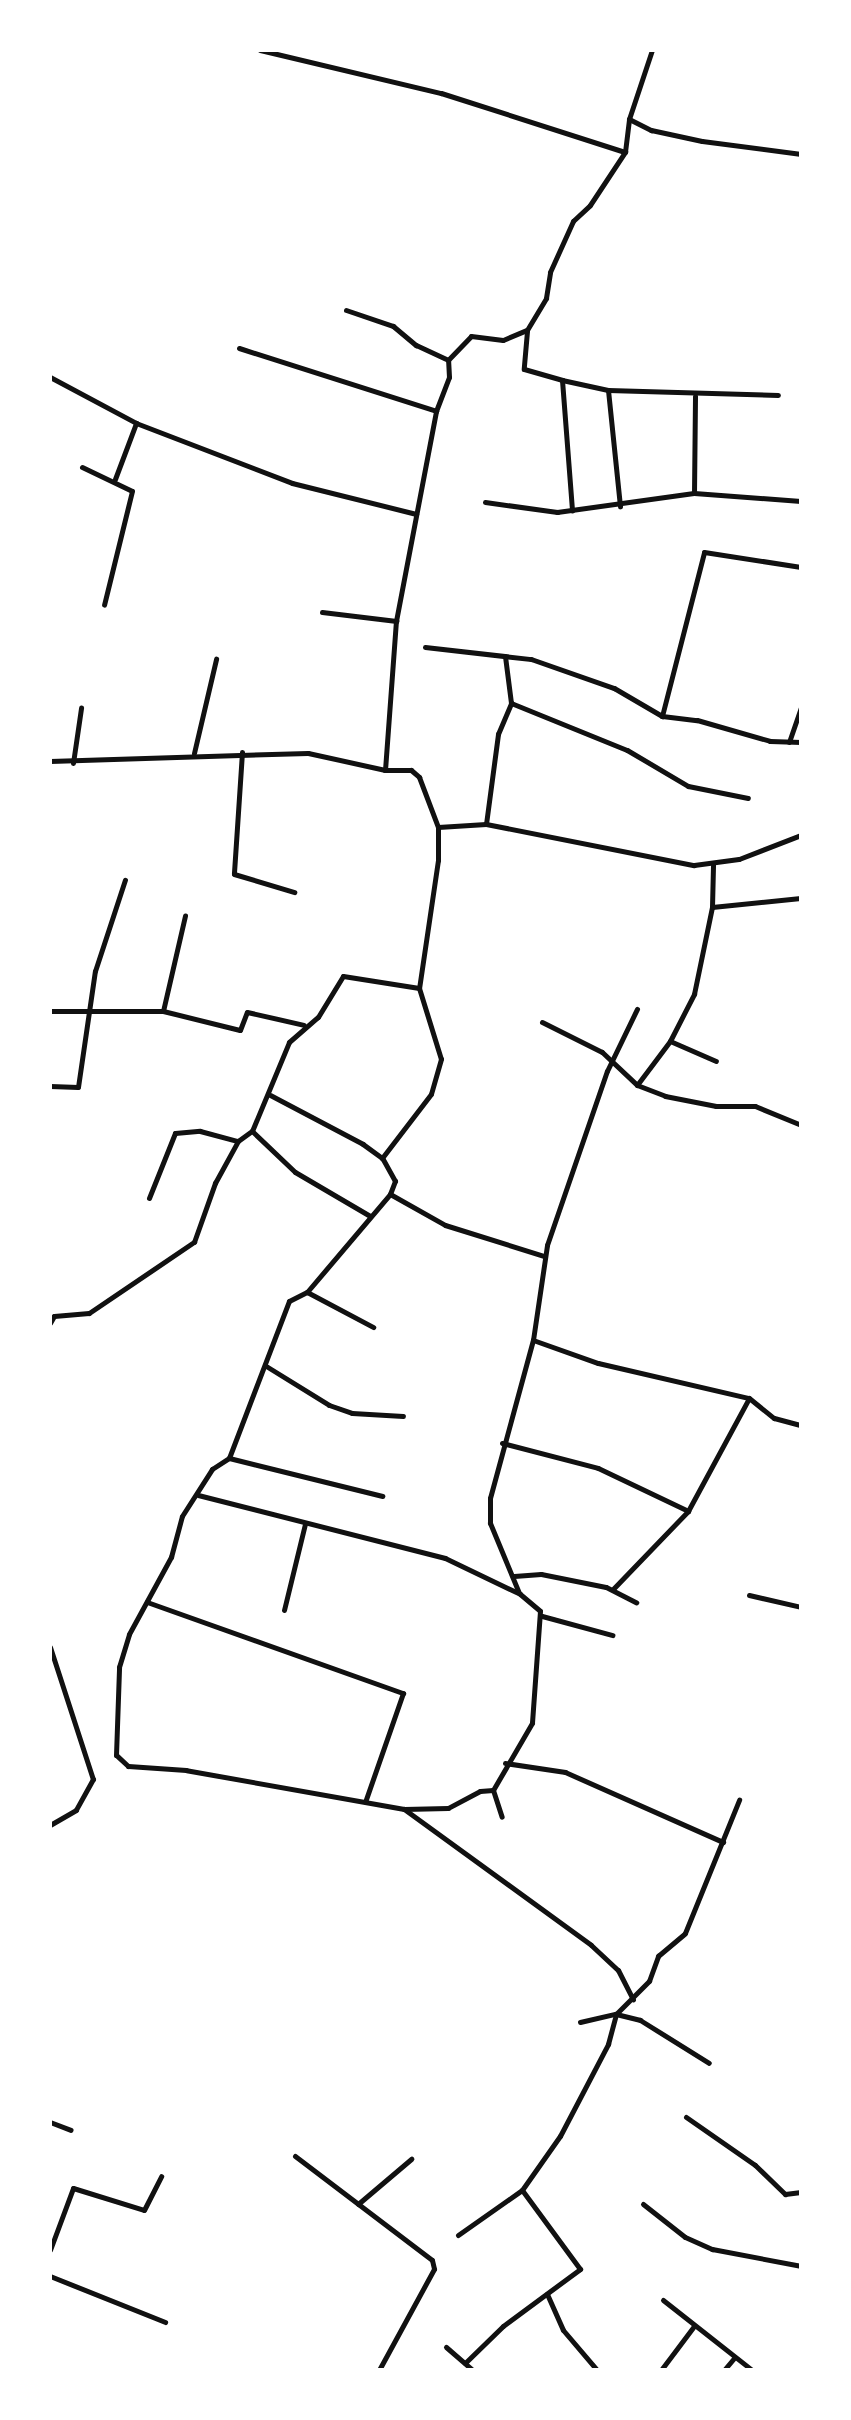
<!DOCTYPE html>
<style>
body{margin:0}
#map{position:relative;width:851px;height:2420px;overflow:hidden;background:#fff;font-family:"Titillium Web",sans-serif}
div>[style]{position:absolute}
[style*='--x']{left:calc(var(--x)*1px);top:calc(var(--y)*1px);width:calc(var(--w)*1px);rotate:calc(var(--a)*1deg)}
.minor>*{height:5px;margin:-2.5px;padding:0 2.5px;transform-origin:2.5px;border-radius:2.5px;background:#111}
span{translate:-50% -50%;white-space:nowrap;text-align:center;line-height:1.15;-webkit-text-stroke:8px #fff;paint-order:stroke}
.frame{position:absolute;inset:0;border:52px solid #fff;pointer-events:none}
</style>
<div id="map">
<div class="minor">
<div style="--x:260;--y:50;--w:186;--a:13.4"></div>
<div style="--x:441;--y:93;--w:193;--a:17.8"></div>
<div style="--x:629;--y:119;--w:25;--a:27"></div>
<div style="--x:651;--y:130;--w:52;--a:12.2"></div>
<div style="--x:702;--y:141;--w:100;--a:7.5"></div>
<div style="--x:346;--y:310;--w:50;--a:18.8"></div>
<div style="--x:393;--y:326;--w:30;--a:40"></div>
<div style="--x:416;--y:345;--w:35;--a:25"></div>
<div style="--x:527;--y:331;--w:38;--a:95"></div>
<div style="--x:524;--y:369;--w:40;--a:16"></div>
<div style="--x:562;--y:380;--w:47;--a:12.3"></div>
<div style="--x:608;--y:390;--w:170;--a:1.7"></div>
<div style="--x:239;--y:348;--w:207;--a:17.7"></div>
<div style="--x:50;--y:377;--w:98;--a:28.1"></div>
<div style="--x:136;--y:423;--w:167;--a:21"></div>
<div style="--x:292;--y:483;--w:128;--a:14"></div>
<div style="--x:562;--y:380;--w:131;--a:85.6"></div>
<div style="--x:608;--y:390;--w:117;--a:84.1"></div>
<div style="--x:82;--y:467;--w:55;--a:25.6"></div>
<div style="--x:132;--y:491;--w:117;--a:103.8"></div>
<div style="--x:115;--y:479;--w:60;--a:-69.4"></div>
<div style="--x:694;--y:493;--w:97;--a:-89.4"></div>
<div style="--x:485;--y:502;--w:73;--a:7.9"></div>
<div style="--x:557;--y:512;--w:138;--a:-7.9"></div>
<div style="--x:694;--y:493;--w:107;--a:4.3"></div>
<div style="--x:322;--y:612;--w:75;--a:6.9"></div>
<div style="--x:425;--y:647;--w:107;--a:6.5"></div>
<div style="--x:531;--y:659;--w:88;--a:19.3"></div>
<div style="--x:614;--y:688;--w:56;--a:30.3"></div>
<div style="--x:662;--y:716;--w:35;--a:7"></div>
<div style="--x:697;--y:720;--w:76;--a:16"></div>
<div style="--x:770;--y:741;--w:31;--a:2"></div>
<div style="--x:511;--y:703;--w:125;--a:22.1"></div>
<div style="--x:627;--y:750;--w:71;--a:30.5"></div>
<div style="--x:688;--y:786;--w:61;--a:11.3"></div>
<div style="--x:662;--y:716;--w:169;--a:-75.6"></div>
<div style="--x:704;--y:552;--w:98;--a:8.8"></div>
<div style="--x:789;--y:742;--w:36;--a:-71"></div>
<div style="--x:242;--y:752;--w:122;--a:93.8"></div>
<div style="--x:234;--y:874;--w:63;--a:16.7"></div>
<div style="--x:194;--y:753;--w:97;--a:-76.8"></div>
<div style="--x:50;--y:761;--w:258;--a:-1.8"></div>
<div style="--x:308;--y:753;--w:79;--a:12.4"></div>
<div style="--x:385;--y:770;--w:26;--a:0"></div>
<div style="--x:411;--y:770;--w:11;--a:41"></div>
<div style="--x:419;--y:777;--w:53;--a:69.2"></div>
<div style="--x:438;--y:827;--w:33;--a:90"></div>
<div style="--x:438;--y:860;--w:129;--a:98.4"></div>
<div style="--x:419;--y:988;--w:74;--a:72.8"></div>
<div style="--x:441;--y:1059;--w:36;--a:106"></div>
<div style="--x:431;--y:1094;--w:81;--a:127.4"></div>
<div style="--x:73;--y:763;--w:56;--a:-81.7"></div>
<div style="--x:385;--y:770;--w:149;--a:-85.8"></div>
<div style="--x:396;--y:621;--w:214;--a:-79.2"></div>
<div style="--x:436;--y:411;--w:36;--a:-69"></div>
<div style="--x:449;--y:377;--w:17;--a:-93"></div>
<div style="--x:448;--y:360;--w:33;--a:-46"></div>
<div style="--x:471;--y:336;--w:32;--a:7"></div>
<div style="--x:503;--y:340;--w:26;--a:-23"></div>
<div style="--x:527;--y:330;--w:37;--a:-59"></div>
<div style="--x:546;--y:298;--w:26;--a:-81"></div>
<div style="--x:550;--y:272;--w:56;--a:-65.7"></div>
<div style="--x:573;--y:221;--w:23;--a:-43"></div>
<div style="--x:590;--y:205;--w:64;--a:-56.6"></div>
<div style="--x:625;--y:152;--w:33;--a:-83"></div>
<div style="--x:629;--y:119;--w:73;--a:-71.6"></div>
<div style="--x:486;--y:824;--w:91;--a:-82.4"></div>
<div style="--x:498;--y:734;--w:34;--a:-67"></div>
<div style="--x:511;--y:703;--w:47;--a:-97.3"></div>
<div style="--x:438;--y:827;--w:48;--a:-3.6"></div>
<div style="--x:486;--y:824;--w:212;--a:11.2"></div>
<div style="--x:694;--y:865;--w:45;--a:-7.6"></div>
<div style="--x:739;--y:859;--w:66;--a:-21.2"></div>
<div style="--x:712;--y:907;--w:89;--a:-5.8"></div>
<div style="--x:50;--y:1011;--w:113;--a:0"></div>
<div style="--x:163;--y:1011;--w:79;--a:13.9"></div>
<div style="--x:240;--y:1030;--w:19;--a:-69"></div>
<div style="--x:247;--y:1012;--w:58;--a:12.8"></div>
<div style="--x:163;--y:1011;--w:98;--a:-77"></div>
<div style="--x:542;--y:1022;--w:67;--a:26.6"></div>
<div style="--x:602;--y:1052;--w:48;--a:43.3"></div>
<div style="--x:637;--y:1085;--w:30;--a:21"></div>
<div style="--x:665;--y:1096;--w:52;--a:11.1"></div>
<div style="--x:716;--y:1106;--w:39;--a:0"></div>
<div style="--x:755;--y:1106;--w:50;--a:22.4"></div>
<div style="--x:670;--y:1041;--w:50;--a:23.5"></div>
<div style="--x:637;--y:1085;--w:55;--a:-53.1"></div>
<div style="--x:670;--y:1041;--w:53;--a:-62.9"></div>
<div style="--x:694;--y:994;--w:89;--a:-78.3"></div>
<div style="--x:712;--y:907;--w:42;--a:-88.6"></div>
<div style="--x:50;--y:1086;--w:28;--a:2"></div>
<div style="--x:78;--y:1087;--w:117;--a:-81.7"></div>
<div style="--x:95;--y:971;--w:96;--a:-71.8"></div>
<div style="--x:252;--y:1131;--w:59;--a:43.6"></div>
<div style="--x:295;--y:1172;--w:87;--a:30.4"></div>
<div style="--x:390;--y:1194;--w:63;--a:29.4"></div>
<div style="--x:445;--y:1225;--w:104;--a:17.4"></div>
<div style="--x:149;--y:1198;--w:70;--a:-68.2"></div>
<div style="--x:175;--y:1133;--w:25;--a:-5"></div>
<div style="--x:200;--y:1131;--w:39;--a:15"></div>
<div style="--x:307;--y:1292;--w:75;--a:27.9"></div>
<div style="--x:50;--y:1323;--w:8;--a:-60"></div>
<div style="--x:54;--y:1316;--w:35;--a:-5"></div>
<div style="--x:89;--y:1313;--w:127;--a:-34.1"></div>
<div style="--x:194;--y:1242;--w:63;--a:-70.4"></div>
<div style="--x:215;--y:1183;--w:48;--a:-61.3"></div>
<div style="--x:238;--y:1141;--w:17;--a:-36"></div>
<div style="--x:252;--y:1131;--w:96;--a:-67.4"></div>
<div style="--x:289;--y:1042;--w:38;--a:-41"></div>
<div style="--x:318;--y:1017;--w:48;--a:-58.6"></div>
<div style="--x:343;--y:976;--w:77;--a:9"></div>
<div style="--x:533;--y:1340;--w:69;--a:19.5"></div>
<div style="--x:598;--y:1363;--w:155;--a:13.1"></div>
<div style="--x:749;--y:1398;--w:32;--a:39"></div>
<div style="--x:774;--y:1418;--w:28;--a:15"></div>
<div style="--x:266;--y:1366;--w:74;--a:31.8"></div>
<div style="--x:329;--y:1405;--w:24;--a:19"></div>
<div style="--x:352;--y:1413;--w:51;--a:3.4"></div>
<div style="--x:502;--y:1443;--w:99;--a:14.6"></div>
<div style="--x:598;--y:1468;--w:100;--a:25.5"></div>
<div style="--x:229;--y:1458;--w:158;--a:13.9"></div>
<div style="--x:198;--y:1495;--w:255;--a:14.3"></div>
<div style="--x:445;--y:1558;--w:83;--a:25.6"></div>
<div style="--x:520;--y:1594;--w:26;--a:40"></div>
<div style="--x:540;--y:1611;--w:112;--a:94.1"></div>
<div style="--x:532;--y:1723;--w:78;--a:120.2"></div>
<div style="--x:493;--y:1790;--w:13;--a:176"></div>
<div style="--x:480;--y:1791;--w:36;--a:152"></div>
<div style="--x:448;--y:1808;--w:44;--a:178.7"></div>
<div style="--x:404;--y:1809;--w:221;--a:-169.9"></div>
<div style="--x:186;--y:1770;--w:58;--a:-176.1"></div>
<div style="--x:128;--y:1766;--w:16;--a:-137"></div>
<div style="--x:116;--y:1755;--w:88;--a:-88"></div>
<div style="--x:119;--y:1667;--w:34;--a:-73"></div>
<div style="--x:129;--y:1634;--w:88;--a:-61.4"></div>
<div style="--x:171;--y:1557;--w:42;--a:-75"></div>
<div style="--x:182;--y:1516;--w:56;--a:-57.4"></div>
<div style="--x:212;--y:1469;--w:20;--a:-33"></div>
<div style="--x:229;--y:1458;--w:168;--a:-69.1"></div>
<div style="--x:289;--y:1301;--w:20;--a:-27"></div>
<div style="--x:307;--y:1292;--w:128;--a:-49.7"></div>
<div style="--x:390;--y:1194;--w:14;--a:-69"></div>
<div style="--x:395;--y:1181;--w:26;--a:-119"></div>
<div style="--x:382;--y:1158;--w:24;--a:-144"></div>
<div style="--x:363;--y:1144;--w:105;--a:-152.2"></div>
<div style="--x:514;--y:1576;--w:27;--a:-4"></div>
<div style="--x:541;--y:1574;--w:66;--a:11.3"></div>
<div style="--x:606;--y:1587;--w:34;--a:27"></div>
<div style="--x:613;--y:1589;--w:108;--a:-46.1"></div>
<div style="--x:688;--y:1511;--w:128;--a:-61.6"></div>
<div style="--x:519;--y:1593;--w:76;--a:-112.5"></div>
<div style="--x:490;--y:1523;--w:25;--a:-90"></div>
<div style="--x:490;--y:1498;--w:164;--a:-74.8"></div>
<div style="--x:533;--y:1340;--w:96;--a:-81.6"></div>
<div style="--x:547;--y:1245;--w:184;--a:-71"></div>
<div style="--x:607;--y:1071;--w:69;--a:-64.2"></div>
<div style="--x:749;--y:1595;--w:53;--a:13"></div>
<div style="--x:147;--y:1602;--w:272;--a:19.6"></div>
<div style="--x:403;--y:1693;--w:115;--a:109.2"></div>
<div style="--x:284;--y:1610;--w:89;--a:-76.3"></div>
<div style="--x:542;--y:1616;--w:73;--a:15.2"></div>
<div style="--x:50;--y:1647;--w:139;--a:72"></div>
<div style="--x:93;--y:1779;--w:35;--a:119"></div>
<div style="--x:76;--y:1810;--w:30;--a:150"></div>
<div style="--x:505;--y:1763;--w:61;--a:8.5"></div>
<div style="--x:565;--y:1772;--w:173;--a:23.9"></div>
<div style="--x:493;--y:1790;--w:28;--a:72"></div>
<div style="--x:404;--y:1809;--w:231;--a:36"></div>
<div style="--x:591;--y:1945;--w:37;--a:43"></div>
<div style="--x:618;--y:1970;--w:33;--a:63"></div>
<div style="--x:580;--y:2022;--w:37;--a:-13"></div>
<div style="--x:616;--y:2014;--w:25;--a:14"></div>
<div style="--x:640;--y:2020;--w:81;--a:31.9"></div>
<div style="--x:686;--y:2117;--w:84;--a:34.8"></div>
<div style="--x:755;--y:2165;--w:42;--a:44"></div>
<div style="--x:785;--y:2194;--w:16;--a:-7"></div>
<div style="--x:50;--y:2122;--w:22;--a:21"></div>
<div style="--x:295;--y:2156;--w:172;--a:37.2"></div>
<div style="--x:432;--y:2260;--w:9;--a:77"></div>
<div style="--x:434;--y:2269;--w:115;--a:118.6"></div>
<div style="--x:358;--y:2204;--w:70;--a:-40.3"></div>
<div style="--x:643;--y:2204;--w:53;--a:38.2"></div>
<div style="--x:685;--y:2237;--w:30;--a:24"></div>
<div style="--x:712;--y:2249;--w:91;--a:10.8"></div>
<div style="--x:458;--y:2235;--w:78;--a:-35.1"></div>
<div style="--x:522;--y:2190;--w:66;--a:-54.9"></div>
<div style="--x:560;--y:2136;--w:104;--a:-62.4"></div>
<div style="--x:608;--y:2044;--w:31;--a:-75"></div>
<div style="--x:616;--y:2014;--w:47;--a:-45"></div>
<div style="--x:649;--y:1981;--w:27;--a:-70"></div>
<div style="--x:658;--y:1956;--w:35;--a:-40"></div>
<div style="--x:685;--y:1933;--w:144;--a:-67.9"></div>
<div style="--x:50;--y:2250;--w:66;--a:-69.6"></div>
<div style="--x:73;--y:2188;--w:74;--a:17.2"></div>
<div style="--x:144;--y:2210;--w:38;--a:-63"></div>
<div style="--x:50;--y:2276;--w:124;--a:21.8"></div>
<div style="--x:547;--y:2294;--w:39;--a:66"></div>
<div style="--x:563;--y:2330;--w:52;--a:49.6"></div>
<div style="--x:663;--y:2300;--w:113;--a:38.2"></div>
<div style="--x:446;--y:2347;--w:35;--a:41"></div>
<div style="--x:465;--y:2363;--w:53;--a:-44.2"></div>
<div style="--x:503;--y:2326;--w:96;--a:-36.5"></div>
<div style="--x:580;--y:2269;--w:98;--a:-126.3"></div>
<div style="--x:661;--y:2370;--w:55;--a:-53.1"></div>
<div style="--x:724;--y:2370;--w:16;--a:-50"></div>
</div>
<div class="frame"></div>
</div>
